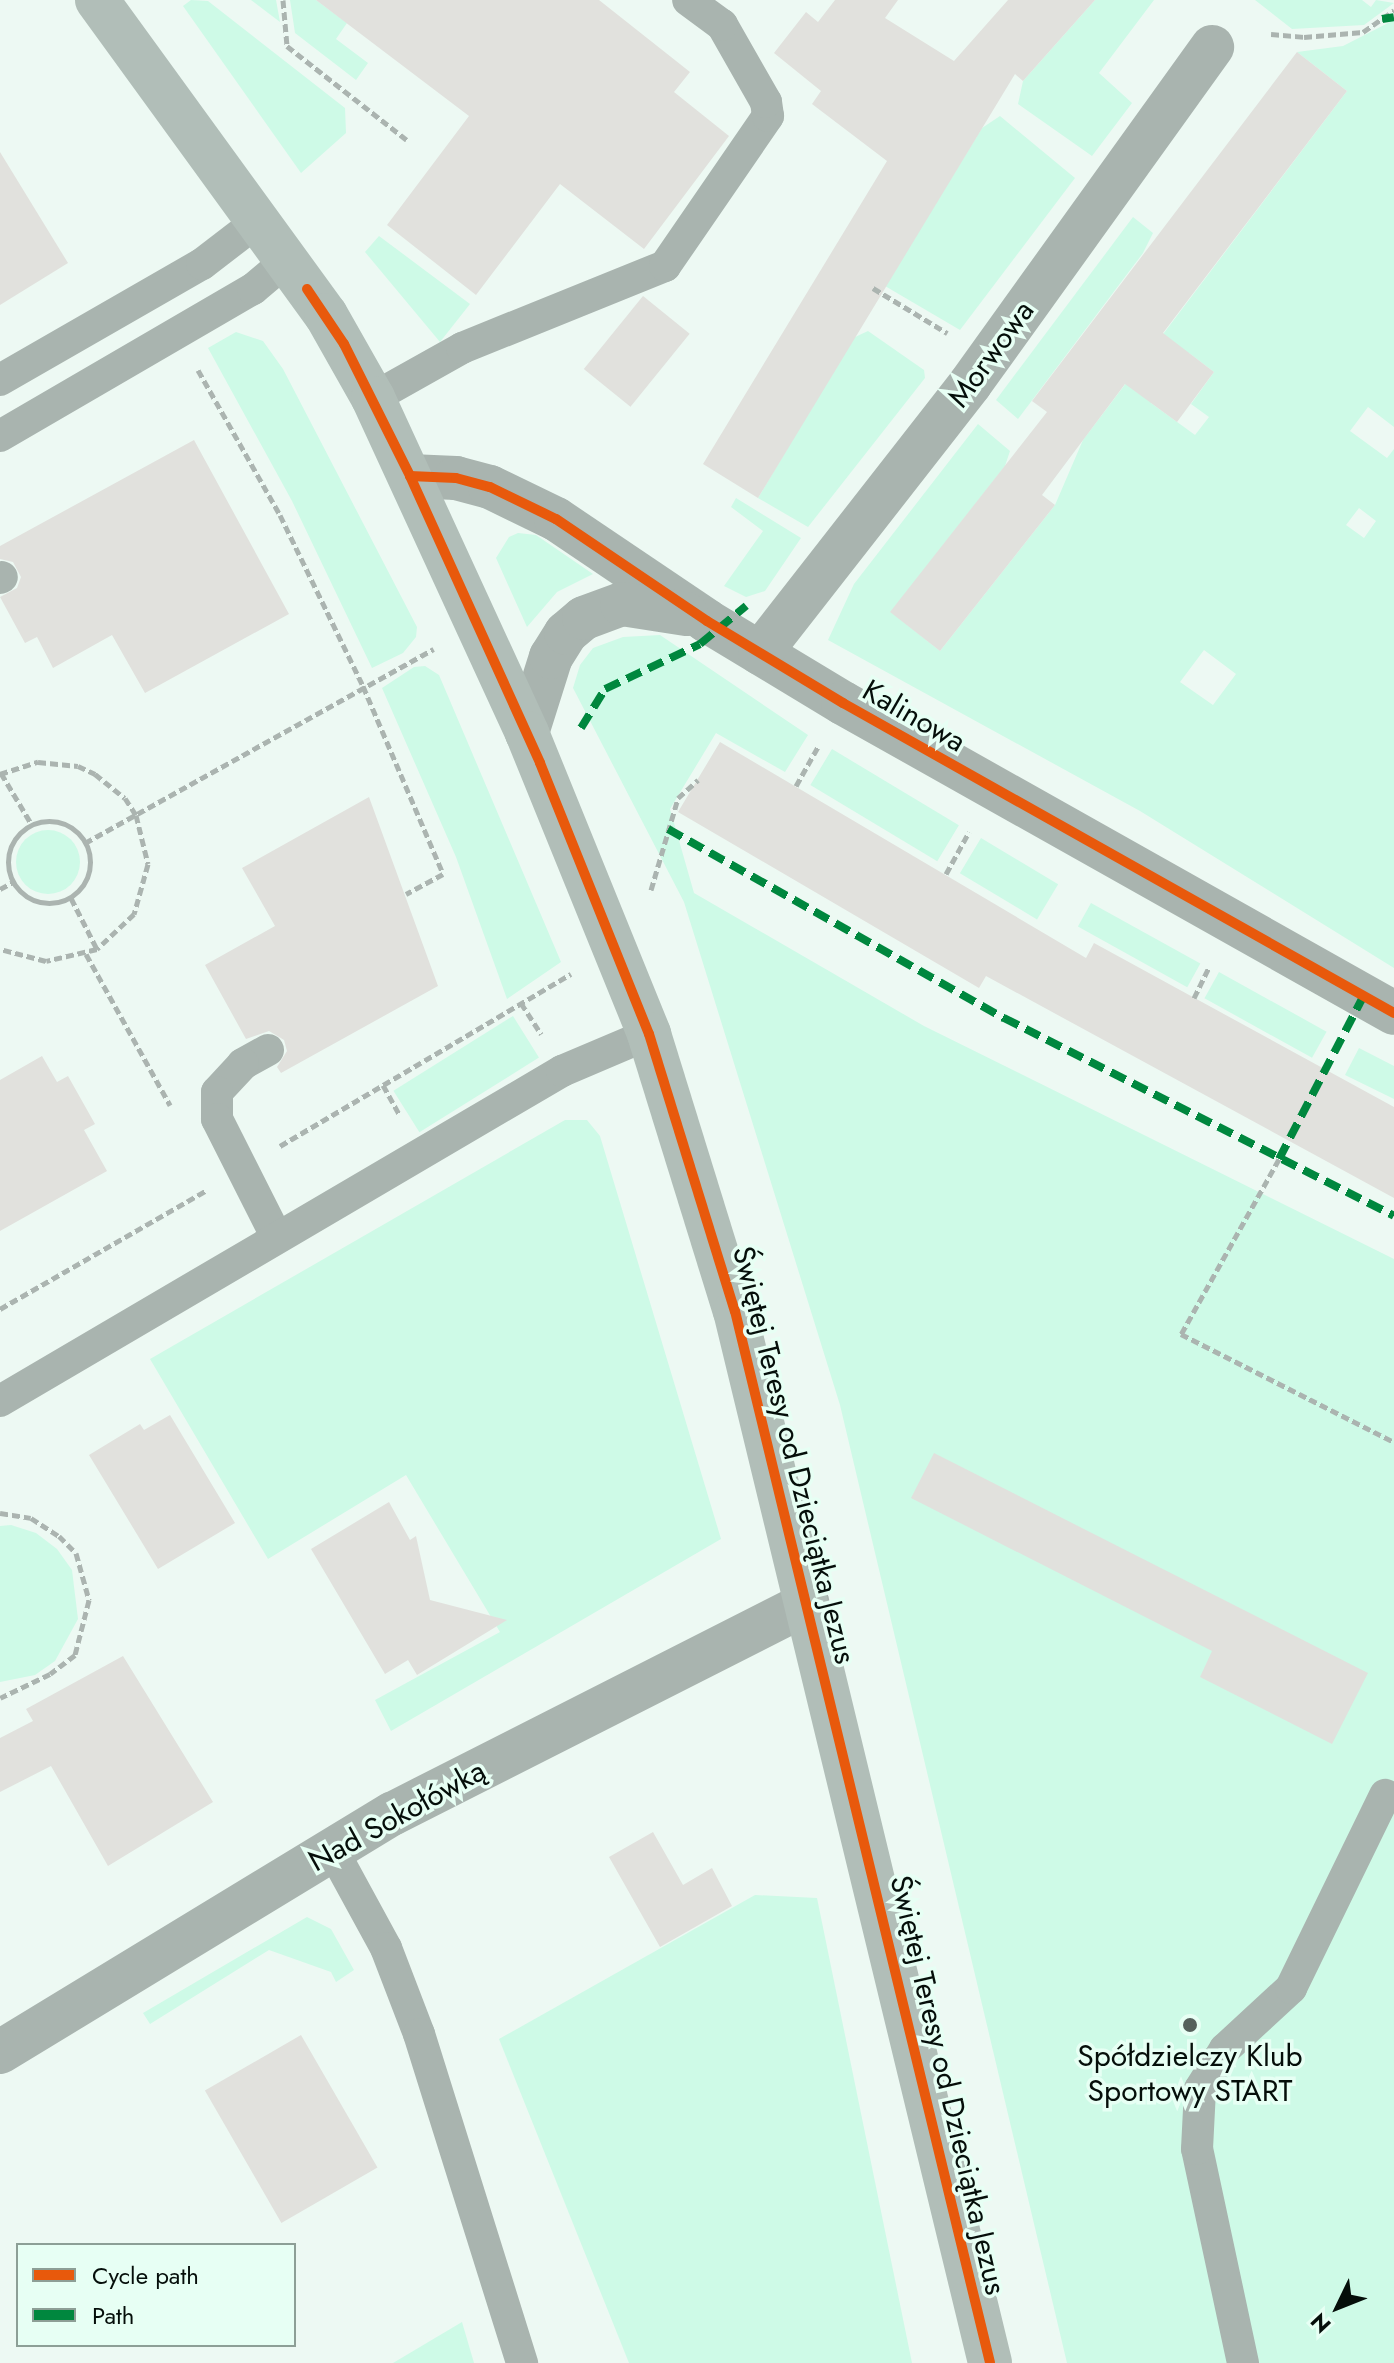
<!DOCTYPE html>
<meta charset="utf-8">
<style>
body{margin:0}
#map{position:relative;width:1394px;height:2363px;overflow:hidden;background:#edf9f3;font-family:Jost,sans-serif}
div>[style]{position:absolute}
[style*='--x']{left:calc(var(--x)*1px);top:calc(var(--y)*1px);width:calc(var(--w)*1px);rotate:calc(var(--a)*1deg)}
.green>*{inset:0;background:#cefae7;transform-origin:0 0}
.round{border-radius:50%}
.building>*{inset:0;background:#e1e1dd;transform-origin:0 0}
.path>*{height:5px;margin-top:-2.5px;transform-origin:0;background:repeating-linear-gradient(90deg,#abb4b0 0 8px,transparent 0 12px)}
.path>.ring{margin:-2.5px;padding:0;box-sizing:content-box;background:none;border:5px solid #abb4b0;border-radius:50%}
.lane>*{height:32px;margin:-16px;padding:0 16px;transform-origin:16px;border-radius:16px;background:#a9b4af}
.street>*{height:44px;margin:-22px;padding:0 22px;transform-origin:22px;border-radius:22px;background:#a9b4af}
.secondary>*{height:44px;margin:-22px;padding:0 22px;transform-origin:22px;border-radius:22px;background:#b1beb8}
.quiet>*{height:8px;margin-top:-4px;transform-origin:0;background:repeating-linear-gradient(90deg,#00873e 0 16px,transparent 0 24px)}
.cycleway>*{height:10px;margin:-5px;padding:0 5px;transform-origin:5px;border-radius:5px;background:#e8590c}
.dots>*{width:22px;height:22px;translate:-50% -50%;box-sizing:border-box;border:4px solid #e7fff4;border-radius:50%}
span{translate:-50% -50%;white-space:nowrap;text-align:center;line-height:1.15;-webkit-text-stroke:7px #e7fff4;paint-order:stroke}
.street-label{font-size:30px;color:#050e0a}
.poi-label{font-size:30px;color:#050e0a}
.legend{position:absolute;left:16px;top:2243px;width:280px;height:104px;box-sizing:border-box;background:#e7fff4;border:2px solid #8d9f96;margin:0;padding:10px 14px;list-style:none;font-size:24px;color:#050e0a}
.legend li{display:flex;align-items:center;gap:16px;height:40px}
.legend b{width:40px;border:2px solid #8d9f96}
.north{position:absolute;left:1298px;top:2267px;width:80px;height:80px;-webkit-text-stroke:6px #e7fff4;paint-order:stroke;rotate:227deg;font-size:22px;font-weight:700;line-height:32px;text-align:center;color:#050e0a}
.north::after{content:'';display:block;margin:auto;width:28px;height:36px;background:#050e0a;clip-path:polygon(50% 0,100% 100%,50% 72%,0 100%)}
</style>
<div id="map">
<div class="green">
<div style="clip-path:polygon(191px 0,208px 1px,345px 108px,346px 133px,301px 173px,183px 6px)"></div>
<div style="clip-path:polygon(251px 0,276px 0,280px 22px)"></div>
<div style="clip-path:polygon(290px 0,316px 0,347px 23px,336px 39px,368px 63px,356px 80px,295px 33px)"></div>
<div style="clip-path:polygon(1095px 0,1154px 0,1099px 73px,1132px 103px,1092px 156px,1018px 104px,1023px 81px)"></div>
<div style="clip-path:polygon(1255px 0,1362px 0,1371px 7px,1376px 0,1394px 3px,1364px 25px,1292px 29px)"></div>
<div style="clip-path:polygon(evenodd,1394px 20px,1394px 427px,1368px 407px,1350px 431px,1387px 458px,1394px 449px,1394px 968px,1140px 811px,828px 640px,854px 584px,978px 424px,1010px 451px,1005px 466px,891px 612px,940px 651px,1055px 505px,1083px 440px,1347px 91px,1297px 52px,1343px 46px,1394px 20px,1189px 353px,1214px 372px,1191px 404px,1209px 417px,1195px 435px,1151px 403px,1189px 353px,1394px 20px,1359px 508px,1376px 521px,1364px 538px,1346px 525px,1359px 508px,1394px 20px,1204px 650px,1236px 674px,1213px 705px,1180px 682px,1204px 650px)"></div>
<div style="clip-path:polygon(1000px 116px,1075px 178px,960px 330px,885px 286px,982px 128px)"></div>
<div style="clip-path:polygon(1133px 217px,1153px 233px,1143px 253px,1018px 419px,996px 400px)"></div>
<div style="clip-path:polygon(379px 236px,470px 304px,440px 342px,365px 252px)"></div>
<div style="clip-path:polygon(868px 331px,924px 370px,925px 378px,808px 527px,758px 498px,853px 338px)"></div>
<div style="clip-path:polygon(236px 332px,263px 341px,283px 369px,417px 627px,416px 637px,403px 653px,372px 668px,292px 501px,208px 348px)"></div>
<div style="clip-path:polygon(736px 498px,801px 538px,765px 591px,746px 597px,724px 586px,763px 531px,731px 507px)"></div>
<div style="clip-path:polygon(518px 533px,536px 535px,593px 574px,557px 592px,527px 627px,496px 558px,509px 537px)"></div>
<div style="clip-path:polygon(660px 635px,808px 735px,785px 772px,716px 733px,670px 809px,694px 893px,924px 1026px,1394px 1259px,1394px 2363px,1067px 2363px,840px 1405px,684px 902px,573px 688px,580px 665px,593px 648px,623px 637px)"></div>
<div style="clip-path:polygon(425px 666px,439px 675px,561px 962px,507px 999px,456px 857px,382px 688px,414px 667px)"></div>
<div style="left:832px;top:749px;width:148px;height:42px;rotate:31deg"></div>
<div class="round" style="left:16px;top:830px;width:64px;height:64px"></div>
<div style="left:981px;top:838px;width:90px;height:41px;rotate:31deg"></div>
<div style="left:1091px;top:903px;width:125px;height:27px;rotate:29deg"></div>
<div style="left:1219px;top:972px;width:123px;height:30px;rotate:29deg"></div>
<div style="left:513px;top:1016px;width:49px;height:141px;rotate:58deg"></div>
<div style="clip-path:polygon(1359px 1048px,1394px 1066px,1394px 1099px,1345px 1075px)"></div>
<div style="clip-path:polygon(565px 1120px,587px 1120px,600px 1136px,721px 1539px,391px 1731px,375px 1700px,500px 1632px,406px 1475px,268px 1559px,150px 1359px)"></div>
<div style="clip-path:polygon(11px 1525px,36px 1533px,57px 1549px,72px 1570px,78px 1619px,55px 1661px,35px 1675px,0 1682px,0 1526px)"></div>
<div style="clip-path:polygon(755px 1895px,817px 1898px,912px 2363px,629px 2363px,499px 2039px)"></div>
<div style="clip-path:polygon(307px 1917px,331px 1929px,354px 1970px,336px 1982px,331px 1972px,269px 1950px,150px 2024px,143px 2013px)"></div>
<div style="clip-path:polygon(462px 2322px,474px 2363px,393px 2363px)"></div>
</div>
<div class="building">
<div style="clip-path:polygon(316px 0,599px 0,690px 72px,674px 92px,729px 136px,644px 249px,560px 184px,476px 295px,387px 225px,469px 116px)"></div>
<div style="clip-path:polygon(835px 0,898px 0,885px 18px,954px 61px,1008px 0,1095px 0,1023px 81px,1015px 74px,758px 498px,703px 464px,887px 161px,812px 104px,821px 91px,774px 53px,806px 12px,818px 22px)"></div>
<div style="clip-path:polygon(1297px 52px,1347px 91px,1163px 333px,1214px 372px,1177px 422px,1125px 384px,1042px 495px,1055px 505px,940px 651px,890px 612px,1047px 412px,1032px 401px)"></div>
<div style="clip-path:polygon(0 152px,68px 263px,0 305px)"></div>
<div style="left:643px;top:296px;width:60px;height:94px;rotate:39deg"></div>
<div style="clip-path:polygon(194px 440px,289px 614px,145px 693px,112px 635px,53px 668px,37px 637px,25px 643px,0 597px,17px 588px,21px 577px,13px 562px,0 559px,0 546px)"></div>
<div style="clip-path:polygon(720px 742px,1086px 958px,1094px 943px,1394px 1107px,1394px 1198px,986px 976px,979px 988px,678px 812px)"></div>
<div style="clip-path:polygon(369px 797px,438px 986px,281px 1073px,277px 1067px,287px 1051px,284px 1040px,269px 1031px,246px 1039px,205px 965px,275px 926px,242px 868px)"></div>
<div style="clip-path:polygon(42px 1056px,57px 1082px,68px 1076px,95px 1124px,84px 1130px,107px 1171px,0 1231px,0 1080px)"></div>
<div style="clip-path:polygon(170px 1415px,235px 1523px,158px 1569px,89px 1455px,140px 1424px,144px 1430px)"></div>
<div style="clip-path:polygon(934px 1453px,1368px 1673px,1332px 1744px,1200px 1677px,1212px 1651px,911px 1498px)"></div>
<div style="clip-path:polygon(389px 1502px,410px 1540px,416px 1536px,430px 1600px,507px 1620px,417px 1675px,408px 1660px,385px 1674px,311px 1549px)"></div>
<div style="clip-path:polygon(123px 1656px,213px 1802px,108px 1866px,51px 1766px,0 1792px,0 1738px,33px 1721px,26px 1709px)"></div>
<div style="clip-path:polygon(653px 1832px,683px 1885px,712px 1868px,732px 1906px,660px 1947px,609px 1857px)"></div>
<div style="left:301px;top:2035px;width:153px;height:111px;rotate:60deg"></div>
</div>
<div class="path">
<div style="--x:283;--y:0;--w:46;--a:85"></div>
<div style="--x:287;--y:46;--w:152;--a:38.1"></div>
<div style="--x:1271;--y:34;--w:33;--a:5"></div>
<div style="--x:1304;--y:37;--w:59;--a:-4.8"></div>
<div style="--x:1363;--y:32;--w:38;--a:-35"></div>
<div style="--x:873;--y:288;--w:87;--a:31.3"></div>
<div style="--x:198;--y:370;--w:167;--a:60.5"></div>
<div style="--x:280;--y:515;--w:190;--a:64.1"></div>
<div style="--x:363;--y:686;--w:204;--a:66.9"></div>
<div style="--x:443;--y:874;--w:42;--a:151.6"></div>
<div style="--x:1;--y:773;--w:61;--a:59.2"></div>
<div style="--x:0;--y:774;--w:40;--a:-18"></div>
<div style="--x:38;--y:762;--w:40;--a:5.7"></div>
<div style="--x:78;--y:766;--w:19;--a:25"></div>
<div style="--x:95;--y:774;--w:38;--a:39"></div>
<div style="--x:125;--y:798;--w:20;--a:57"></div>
<div style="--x:136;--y:815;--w:50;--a:76.2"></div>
<div style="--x:148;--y:864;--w:52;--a:105.6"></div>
<div style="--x:134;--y:914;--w:51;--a:136.6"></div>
<div style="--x:97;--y:949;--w:52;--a:166.8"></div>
<div style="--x:46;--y:961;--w:48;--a:-165.4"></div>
<div style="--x:796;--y:786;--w:47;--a:-60.7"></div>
<div class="ring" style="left:8px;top:821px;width:77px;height:77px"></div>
<div style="--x:85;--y:843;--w:399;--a:-29.1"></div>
<div style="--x:946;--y:874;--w:48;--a:-61.3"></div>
<div style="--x:0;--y:889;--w:15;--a:-28"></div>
<div style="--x:651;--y:890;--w:96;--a:-73.6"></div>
<div style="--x:678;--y:798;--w:27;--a:-42"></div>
<div style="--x:71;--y:898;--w:57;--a:63"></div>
<div style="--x:86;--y:954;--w:173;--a:60.9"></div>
<div style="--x:1194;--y:998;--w:34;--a:-64"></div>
<div style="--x:521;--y:1003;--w:37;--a:57"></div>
<div style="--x:383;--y:1085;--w:35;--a:61"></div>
<div style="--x:280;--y:1146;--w:338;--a:-30.6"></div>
<div style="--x:1279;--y:1159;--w:201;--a:119.2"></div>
<div style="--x:1181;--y:1334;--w:239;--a:26.9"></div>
<div style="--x:0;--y:1309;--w:237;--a:-29.9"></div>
<div style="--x:0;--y:1513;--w:31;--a:9"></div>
<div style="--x:31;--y:1518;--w:33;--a:33"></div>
<div style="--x:59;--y:1536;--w:24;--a:45"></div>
<div style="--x:76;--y:1553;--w:49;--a:74.5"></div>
<div style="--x:89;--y:1600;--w:57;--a:104.3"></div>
<div style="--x:75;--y:1655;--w:31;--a:143"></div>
<div style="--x:50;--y:1674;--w:55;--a:154.4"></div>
</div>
<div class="lane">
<div style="--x:0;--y:380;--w:233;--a:-29.9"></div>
<div style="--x:202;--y:264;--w:71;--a:-37.5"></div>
<div style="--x:373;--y:398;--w:102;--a:-29.3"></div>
<div style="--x:462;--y:348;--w:219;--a:-22"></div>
<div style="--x:665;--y:266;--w:182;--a:-55.5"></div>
<div style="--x:768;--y:116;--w:14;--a:-98"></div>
<div style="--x:766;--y:102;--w:89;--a:-119.7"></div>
<div style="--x:722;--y:25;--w:42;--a:-143.7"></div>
<div style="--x:0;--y:436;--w:293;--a:-30.2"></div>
<div style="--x:253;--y:289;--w:43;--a:-40.3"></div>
<div style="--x:0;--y:578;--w:2;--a:-27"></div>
<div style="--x:268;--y:1050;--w:29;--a:151"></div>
<div style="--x:243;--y:1064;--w:38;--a:133"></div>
<div style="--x:217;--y:1092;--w:27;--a:90"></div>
<div style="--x:217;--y:1119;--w:131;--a:63.2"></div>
<div style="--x:0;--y:1401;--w:652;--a:-30.42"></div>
<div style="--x:562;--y:1071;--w:95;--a:-23"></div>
<div style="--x:332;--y:1849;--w:113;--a:61.4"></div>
<div style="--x:386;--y:1948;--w:92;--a:69"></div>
<div style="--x:419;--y:2034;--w:345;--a:72.6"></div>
<div style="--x:1243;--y:2363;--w:219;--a:-102.1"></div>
<div style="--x:1197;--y:2149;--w:60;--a:-87.1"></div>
<div style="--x:1200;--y:2089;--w:47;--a:-58"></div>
<div style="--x:1225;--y:2049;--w:90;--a:-42.7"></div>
<div style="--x:1291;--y:1988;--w:215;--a:-64"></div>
</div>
<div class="street">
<div style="--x:410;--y:476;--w:46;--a:2.5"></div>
<div style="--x:456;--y:478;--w:35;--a:15"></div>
<div style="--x:490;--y:487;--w:73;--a:25.9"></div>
<div style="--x:556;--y:519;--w:182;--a:34"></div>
<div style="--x:707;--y:621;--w:159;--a:31.1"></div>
<div style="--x:843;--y:703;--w:632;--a:29.36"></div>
<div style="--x:760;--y:653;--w:341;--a:-52"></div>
<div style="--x:970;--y:384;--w:415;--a:-54.3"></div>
<div style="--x:527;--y:733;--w:80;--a:-72.5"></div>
<div style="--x:551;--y:657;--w:28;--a:-58"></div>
<div style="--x:566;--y:633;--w:23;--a:-40"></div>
<div style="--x:584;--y:618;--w:40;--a:-20.2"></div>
<div style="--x:622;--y:604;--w:65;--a:8.9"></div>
<div style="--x:0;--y:2052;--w:459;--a:-31.3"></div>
<div style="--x:392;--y:1814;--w:466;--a:-26.9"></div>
</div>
<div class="secondary">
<div style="--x:97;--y:0;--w:389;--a:54"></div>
<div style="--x:326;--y:315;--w:95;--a:60.5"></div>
<div style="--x:373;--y:398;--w:369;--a:65.3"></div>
<div style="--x:527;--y:733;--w:325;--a:67.9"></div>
<div style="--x:649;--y:1034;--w:290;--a:72.8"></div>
<div style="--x:735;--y:1311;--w:1082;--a:76.37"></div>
</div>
<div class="quiet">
<div style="--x:1382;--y:19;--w:12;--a:-9"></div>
<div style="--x:581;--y:728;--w:46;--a:-58.4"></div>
<div style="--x:605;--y:689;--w:105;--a:-25.3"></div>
<div style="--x:700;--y:644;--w:60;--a:-39.6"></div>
<div style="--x:668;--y:829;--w:386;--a:29.4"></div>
<div style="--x:1004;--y:1018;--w:437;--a:26.9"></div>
<div style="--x:1279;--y:1159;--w:182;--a:-62.6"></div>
</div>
<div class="cycleway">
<div style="--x:307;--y:289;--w:66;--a:56.1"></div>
<div style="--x:344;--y:344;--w:148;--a:63.4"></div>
<div style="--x:410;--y:476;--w:315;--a:65.6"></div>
<div style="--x:540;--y:763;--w:292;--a:68.1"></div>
<div style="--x:649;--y:1034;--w:290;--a:72.8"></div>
<div style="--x:735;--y:1311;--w:1082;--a:76.37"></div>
<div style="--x:410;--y:476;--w:46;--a:2.5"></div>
<div style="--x:456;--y:478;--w:35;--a:15"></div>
<div style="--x:490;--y:487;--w:73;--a:25.9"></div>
<div style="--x:556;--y:519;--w:182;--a:34"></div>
<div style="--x:707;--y:621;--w:159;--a:31.1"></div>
<div style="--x:843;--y:703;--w:632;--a:29.36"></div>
</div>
<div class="dots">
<div style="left:1190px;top:2025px;background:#56605c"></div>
</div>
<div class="street-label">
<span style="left:991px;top:354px;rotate:-54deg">Morwowa</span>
<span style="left:914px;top:716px;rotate:30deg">Kalinowa</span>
<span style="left:794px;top:1455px;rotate:76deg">Świętej Teresy od Dzieciątka Jezus</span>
<span style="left:397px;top:1816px;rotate:-29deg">Nad Sokołówką</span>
<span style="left:948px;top:2085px;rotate:77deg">Świętej Teresy od Dzieciątka Jezus</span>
</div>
<div class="poi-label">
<span style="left:1190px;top:2073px">Spółdzielczy Klub<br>Sportowy START</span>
</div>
<ul class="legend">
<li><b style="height:10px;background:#e8590c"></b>Cycle path</li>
<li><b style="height:10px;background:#00873e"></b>Path</li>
</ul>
<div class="north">N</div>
</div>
